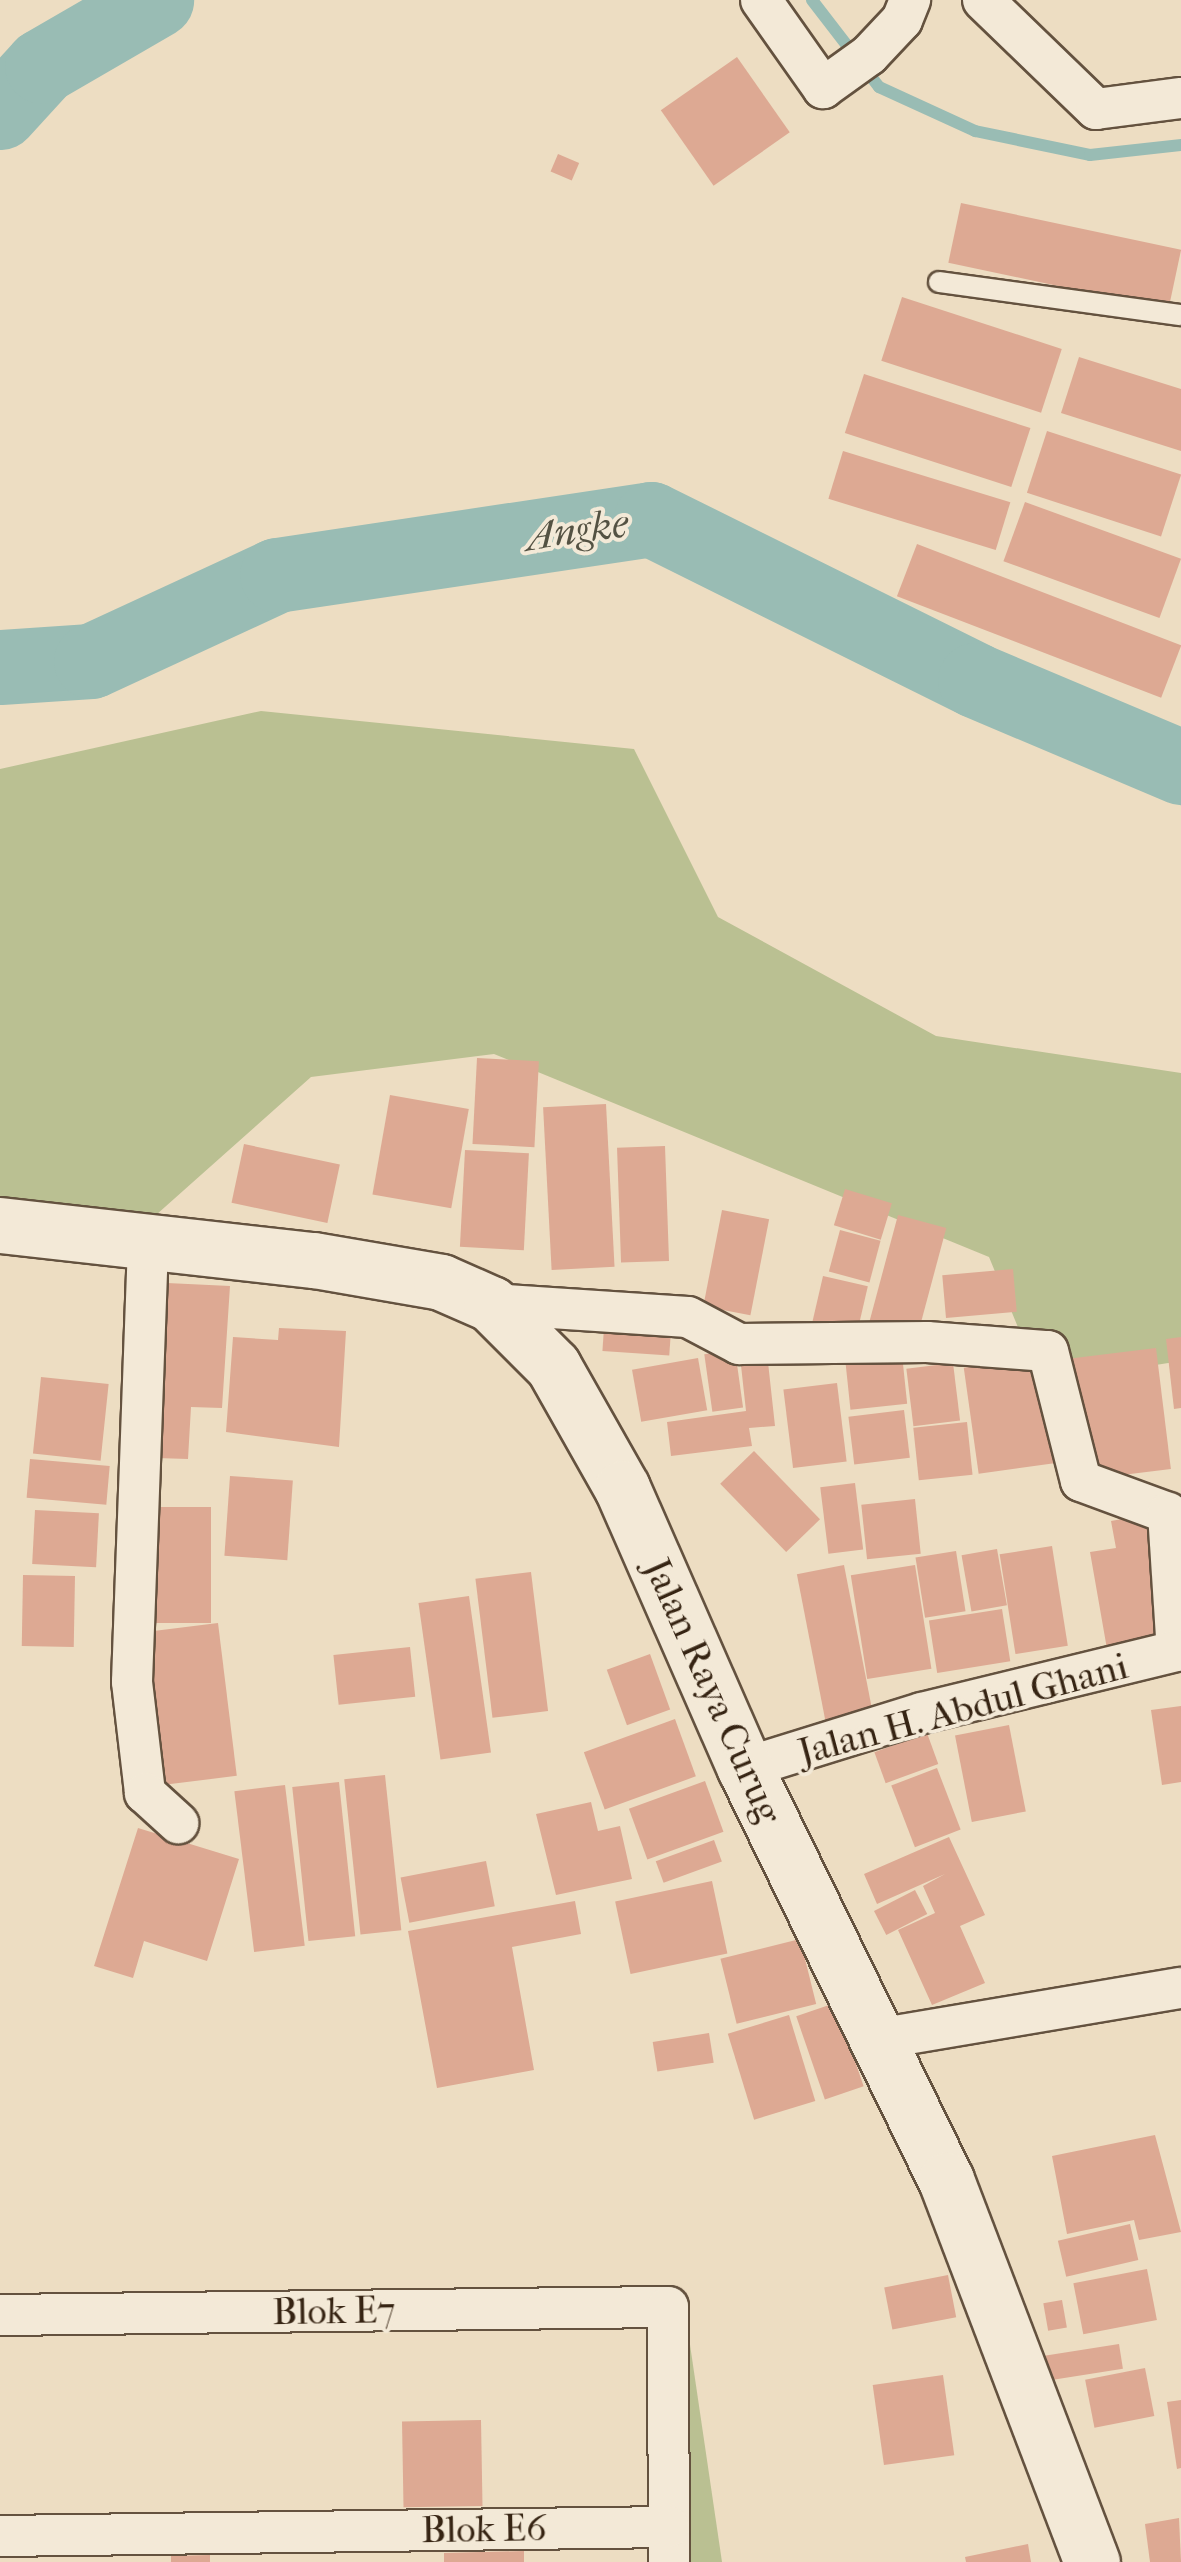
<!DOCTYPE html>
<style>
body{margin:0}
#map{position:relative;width:1181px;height:2562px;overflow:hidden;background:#edddc2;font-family:"IM FELL French Canon",serif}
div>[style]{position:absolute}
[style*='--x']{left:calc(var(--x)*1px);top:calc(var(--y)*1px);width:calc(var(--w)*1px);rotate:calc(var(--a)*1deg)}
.green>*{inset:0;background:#bac092}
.stream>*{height:12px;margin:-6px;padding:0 6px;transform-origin:6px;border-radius:6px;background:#99bcb4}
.river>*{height:75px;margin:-37.5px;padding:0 37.5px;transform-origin:37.5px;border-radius:37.5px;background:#99bcb4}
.building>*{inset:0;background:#dda993;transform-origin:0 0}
.roads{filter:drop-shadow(2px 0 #64523f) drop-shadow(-2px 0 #64523f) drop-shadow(0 2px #64523f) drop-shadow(0 -2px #64523f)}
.lane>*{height:20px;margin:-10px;padding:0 10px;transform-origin:10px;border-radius:10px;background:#f3e9d7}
.street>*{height:40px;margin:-20px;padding:0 20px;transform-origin:20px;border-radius:20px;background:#f3e9d7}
.secondary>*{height:55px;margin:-27.5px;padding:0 27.5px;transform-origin:27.5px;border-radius:27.5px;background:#f3e9d7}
span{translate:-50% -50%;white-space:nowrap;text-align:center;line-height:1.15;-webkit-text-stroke:8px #f3e9d7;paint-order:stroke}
.street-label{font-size:38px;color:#362413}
.water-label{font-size:40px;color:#545243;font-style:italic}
</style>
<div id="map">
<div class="green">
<div style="clip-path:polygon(261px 711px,634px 749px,718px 917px,936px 1036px,1181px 1073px,1181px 1361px,1041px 1383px,989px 1257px,494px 1054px,311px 1077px,120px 1247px,0 1227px,0 769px)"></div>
<div style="clip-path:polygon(684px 2304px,722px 2562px,672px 2562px)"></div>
</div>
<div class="stream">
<div style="--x:812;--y:0;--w:110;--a:52.4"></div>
<div style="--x:879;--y:87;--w:106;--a:24.6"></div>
<div style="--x:975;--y:131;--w:117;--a:11.8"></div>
<div style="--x:1090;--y:155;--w:92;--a:-6.3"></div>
</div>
<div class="river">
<div style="--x:0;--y:112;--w:62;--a:-47.6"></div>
<div style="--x:42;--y:66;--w:132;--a:-30.1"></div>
<div style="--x:0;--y:667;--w:91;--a:-3.8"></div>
<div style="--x:91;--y:661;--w:205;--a:-24.8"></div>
<div style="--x:277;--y:575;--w:378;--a:-8.5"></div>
<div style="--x:651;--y:519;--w:362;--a:26.4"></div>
<div style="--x:975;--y:680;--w:224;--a:22.9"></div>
</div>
<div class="building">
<div style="left:737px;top:57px;width:92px;height:93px;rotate:55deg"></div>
<div style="left:558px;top:154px;width:23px;height:19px;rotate:23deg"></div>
<div style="left:961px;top:203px;width:225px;height:61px;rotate:12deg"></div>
<div style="left:902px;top:297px;width:168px;height:67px;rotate:18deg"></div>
<div style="clip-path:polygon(1079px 357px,1181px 389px,1181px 451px,1061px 413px)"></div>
<div style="left:864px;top:374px;width:175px;height:62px;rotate:18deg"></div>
<div style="left:1047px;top:431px;width:141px;height:65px;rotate:18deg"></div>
<div style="left:843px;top:451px;width:175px;height:50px;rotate:17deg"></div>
<div style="left:1025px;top:502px;width:166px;height:63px;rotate:20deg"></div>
<div style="left:917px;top:544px;width:283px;height:56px;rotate:21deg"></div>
<div style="left:477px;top:1058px;width:62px;height:86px;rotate:3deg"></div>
<div style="left:390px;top:1095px;width:80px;height:101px;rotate:10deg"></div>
<div style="left:606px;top:1104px;width:163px;height:63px;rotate:87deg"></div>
<div style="left:244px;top:1144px;width:98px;height:60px;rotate:12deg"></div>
<div style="left:665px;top:1146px;width:115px;height:48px;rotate:88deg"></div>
<div style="left:465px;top:1150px;width:64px;height:97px;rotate:3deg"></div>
<div style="left:845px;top:1189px;width:49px;height:38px;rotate:17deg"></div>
<div style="left:722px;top:1210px;width:48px;height:98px;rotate:11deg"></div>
<div style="left:898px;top:1215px;width:50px;height:111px;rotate:15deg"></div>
<div style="left:840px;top:1230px;width:42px;height:43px;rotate:15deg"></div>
<div style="left:1013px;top:1269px;width:43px;height:71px;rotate:85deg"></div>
<div style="left:823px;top:1276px;width:46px;height:49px;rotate:13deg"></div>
<div style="clip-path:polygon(167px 1283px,230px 1286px,222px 1408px,191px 1407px,188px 1459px,156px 1458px)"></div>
<div style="left:605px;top:1314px;width:67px;height:37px;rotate:4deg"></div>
<div style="clip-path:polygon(279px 1328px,346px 1331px,339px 1447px,226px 1432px,233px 1337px,278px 1340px)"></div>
<div style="clip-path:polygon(1181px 1337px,1181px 1408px,1174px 1409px,1166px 1339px)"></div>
<div style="clip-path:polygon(766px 1344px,775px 1426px,749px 1428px,752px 1446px,671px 1456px,667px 1422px,746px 1411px,739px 1347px)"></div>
<div style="left:901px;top:1345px;width:59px;height:57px;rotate:84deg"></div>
<div style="left:1156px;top:1348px;width:122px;height:84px;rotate:83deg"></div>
<div style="left:735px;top:1350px;width:58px;height:31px;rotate:82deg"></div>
<div style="left:1041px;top:1357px;width:107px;height:78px;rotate:82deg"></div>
<div style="left:698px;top:1358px;width:53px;height:67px;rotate:80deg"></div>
<div style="left:953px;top:1363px;width:58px;height:47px;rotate:83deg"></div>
<div style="left:41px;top:1377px;width:68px;height:77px;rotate:6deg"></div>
<div style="left:837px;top:1383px;width:79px;height:54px;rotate:83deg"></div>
<div style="left:904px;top:1410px;width:48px;height:56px;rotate:83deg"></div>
<div style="left:967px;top:1422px;width:53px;height:54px;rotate:84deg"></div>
<div style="left:754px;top:1451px;width:95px;height:47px;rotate:46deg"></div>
<div style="left:30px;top:1459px;width:80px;height:39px;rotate:5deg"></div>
<div style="left:230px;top:1476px;width:63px;height:80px;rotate:4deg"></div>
<div style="left:855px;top:1483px;width:67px;height:35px;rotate:83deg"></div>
<div style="left:915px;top:1499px;width:55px;height:54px;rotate:84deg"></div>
<div style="left:155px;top:1507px;width:56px;height:116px"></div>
<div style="left:35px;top:1510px;width:64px;height:54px;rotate:3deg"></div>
<div style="clip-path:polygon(1161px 1512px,1170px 1563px,1151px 1566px,1163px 1639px,1107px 1649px,1090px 1552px,1116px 1548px,1111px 1521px)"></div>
<div style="left:1052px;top:1546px;width:101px;height:53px;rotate:81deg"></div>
<div style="left:997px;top:1549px;width:57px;height:36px;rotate:80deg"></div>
<div style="left:956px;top:1551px;width:61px;height:41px;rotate:81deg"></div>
<div style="left:844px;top:1565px;width:154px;height:48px;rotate:79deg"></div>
<div style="left:915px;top:1565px;width:105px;height:65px;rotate:81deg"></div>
<div style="left:531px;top:1572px;width:140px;height:56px;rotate:83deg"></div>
<div style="left:23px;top:1575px;width:52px;height:71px;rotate:1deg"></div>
<div style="left:469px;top:1596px;width:158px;height:51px;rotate:82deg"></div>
<div style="left:1002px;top:1609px;width:53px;height:74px;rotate:81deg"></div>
<div style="left:218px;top:1623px;width:154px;height:75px;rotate:83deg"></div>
<div style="left:410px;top:1647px;width:50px;height:77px;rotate:84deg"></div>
<div style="left:650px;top:1654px;width:59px;height:46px;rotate:70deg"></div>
<div style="clip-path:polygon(1181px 1706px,1181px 1782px,1162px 1785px,1151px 1710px)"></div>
<div style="left:675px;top:1719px;width:61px;height:97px;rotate:70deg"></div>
<div style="left:1009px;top:1725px;width:88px;height:55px;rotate:79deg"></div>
<div style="left:927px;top:1733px;width:33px;height:56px;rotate:70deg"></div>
<div style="left:937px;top:1768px;width:66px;height:49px;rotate:69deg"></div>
<div style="left:385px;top:1775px;width:156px;height:41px;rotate:84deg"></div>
<div style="left:705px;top:1781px;width:54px;height:81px;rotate:70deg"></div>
<div style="left:339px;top:1782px;width:155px;height:47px;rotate:84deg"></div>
<div style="left:285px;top:1785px;width:162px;height:51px;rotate:83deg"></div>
<div style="clip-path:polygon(591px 1802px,598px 1831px,620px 1826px,632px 1879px,556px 1895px,536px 1814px)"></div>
<div style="clip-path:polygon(138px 1828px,239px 1859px,207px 1961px,144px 1941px,133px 1978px,94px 1966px)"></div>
<div style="clip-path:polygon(949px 1837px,985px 1915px,960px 1926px,985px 1983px,932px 2005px,898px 1930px,935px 1913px,923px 1886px,945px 1874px,877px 1904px,864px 1874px)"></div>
<div style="left:714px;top:1840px;width:23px;height:62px;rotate:70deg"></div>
<div style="left:486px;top:1861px;width:46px;height:87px;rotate:79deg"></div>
<div style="left:712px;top:1881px;width:74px;height:99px;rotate:78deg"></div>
<div style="left:915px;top:1890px;width:27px;height:46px;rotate:63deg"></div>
<div style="clip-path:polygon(575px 1901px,581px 1934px,512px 1947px,534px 2070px,437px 2088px,408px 1931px)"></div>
<div style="left:800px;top:1939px;width:67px;height:82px;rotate:76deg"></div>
<div style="left:835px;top:2003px;width:88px;height:41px;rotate:71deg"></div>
<div style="left:789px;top:2015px;width:90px;height:64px;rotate:73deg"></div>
<div style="left:709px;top:2033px;width:30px;height:57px;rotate:81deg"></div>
<div style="clip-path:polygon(1155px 2135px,1181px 2232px,1139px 2240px,1134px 2220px,1067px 2234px,1052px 2156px)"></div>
<div style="left:1130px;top:2224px;width:37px;height:74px;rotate:77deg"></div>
<div style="left:1147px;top:2269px;width:52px;height:75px;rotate:79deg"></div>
<div style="left:948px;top:2275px;width:43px;height:65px;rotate:79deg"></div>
<div style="left:1062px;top:2300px;width:28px;height:19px;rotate:80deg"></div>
<div style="left:1119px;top:2344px;width:25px;height:77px;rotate:81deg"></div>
<div style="left:1145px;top:2368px;width:49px;height:61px;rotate:79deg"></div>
<div style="left:943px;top:2375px;width:81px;height:71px;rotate:82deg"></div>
<div style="clip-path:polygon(1181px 2400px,1181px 2468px,1177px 2469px,1167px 2402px)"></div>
<div style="left:481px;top:2420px;width:86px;height:79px;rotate:89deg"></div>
<div style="clip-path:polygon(1179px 2518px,1181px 2562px,1150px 2562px,1145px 2524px)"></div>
<div style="clip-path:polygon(1028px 2544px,1031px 2562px,966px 2562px,965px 2557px)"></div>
<div style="clip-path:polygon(524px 2551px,524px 2562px,444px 2562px,444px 2553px)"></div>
<div style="clip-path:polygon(210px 2555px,210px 2562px,171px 2562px,171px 2556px)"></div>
</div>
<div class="roads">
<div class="lane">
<div style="--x:939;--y:282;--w:244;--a:7.8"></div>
</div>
<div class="street">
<div style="--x:761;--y:0;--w:108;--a:54.8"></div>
<div style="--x:823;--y:88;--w:57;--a:-35.7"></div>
<div style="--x:869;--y:55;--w:48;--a:-46.7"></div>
<div style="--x:902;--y:20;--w:22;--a:-68"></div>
<div style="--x:983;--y:0;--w:157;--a:44"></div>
<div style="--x:1096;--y:109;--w:86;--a:-7.4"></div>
<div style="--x:148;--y:1245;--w:437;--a:92.1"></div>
<div style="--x:132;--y:1682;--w:112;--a:83.3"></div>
<div style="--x:145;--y:1793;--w:45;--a:42.3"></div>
<div style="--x:491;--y:1304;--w:197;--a:3.8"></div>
<div style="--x:688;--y:1317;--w:58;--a:27.9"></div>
<div style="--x:739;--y:1344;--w:188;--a:-0.6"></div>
<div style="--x:927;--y:1342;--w:121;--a:4.3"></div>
<div style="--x:1048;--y:1351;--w:134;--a:75.8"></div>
<div style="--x:1081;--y:1481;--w:93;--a:20.2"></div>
<div style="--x:1168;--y:1513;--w:138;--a:86.3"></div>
<div style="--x:745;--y:1768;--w:185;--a:-17.3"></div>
<div style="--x:922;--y:1713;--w:267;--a:-13.7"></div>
<div style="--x:878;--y:2039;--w:307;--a:-9.6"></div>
<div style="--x:0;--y:2315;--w:668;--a:-0.69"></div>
<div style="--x:668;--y:2307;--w:255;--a:89.8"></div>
<div style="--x:0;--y:2536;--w:669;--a:-0.77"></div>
</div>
<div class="secondary">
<div style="--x:0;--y:1225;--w:316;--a:6.4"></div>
<div style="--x:314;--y:1260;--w:129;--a:9.8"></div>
<div style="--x:441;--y:1282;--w:55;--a:23.7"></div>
<div style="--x:491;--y:1304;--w:88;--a:45"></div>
<div style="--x:553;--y:1366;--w:140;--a:60.5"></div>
<div style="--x:622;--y:1488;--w:306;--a:66.3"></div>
<div style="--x:745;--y:1768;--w:458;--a:64"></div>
<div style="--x:946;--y:2180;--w:409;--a:69.1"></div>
</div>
</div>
<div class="street-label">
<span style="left:713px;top:1691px;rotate:66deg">Jalan Raya Curug</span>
<span style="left:963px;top:1709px;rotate:-15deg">Jalan H. Abdul Ghani</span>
<span style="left:334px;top:2311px;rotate:-1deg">Blok E7</span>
<span style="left:484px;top:2529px;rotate:-1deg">Blok E6</span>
</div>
<div class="water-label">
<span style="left:577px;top:530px;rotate:-8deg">Angke</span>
</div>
</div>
